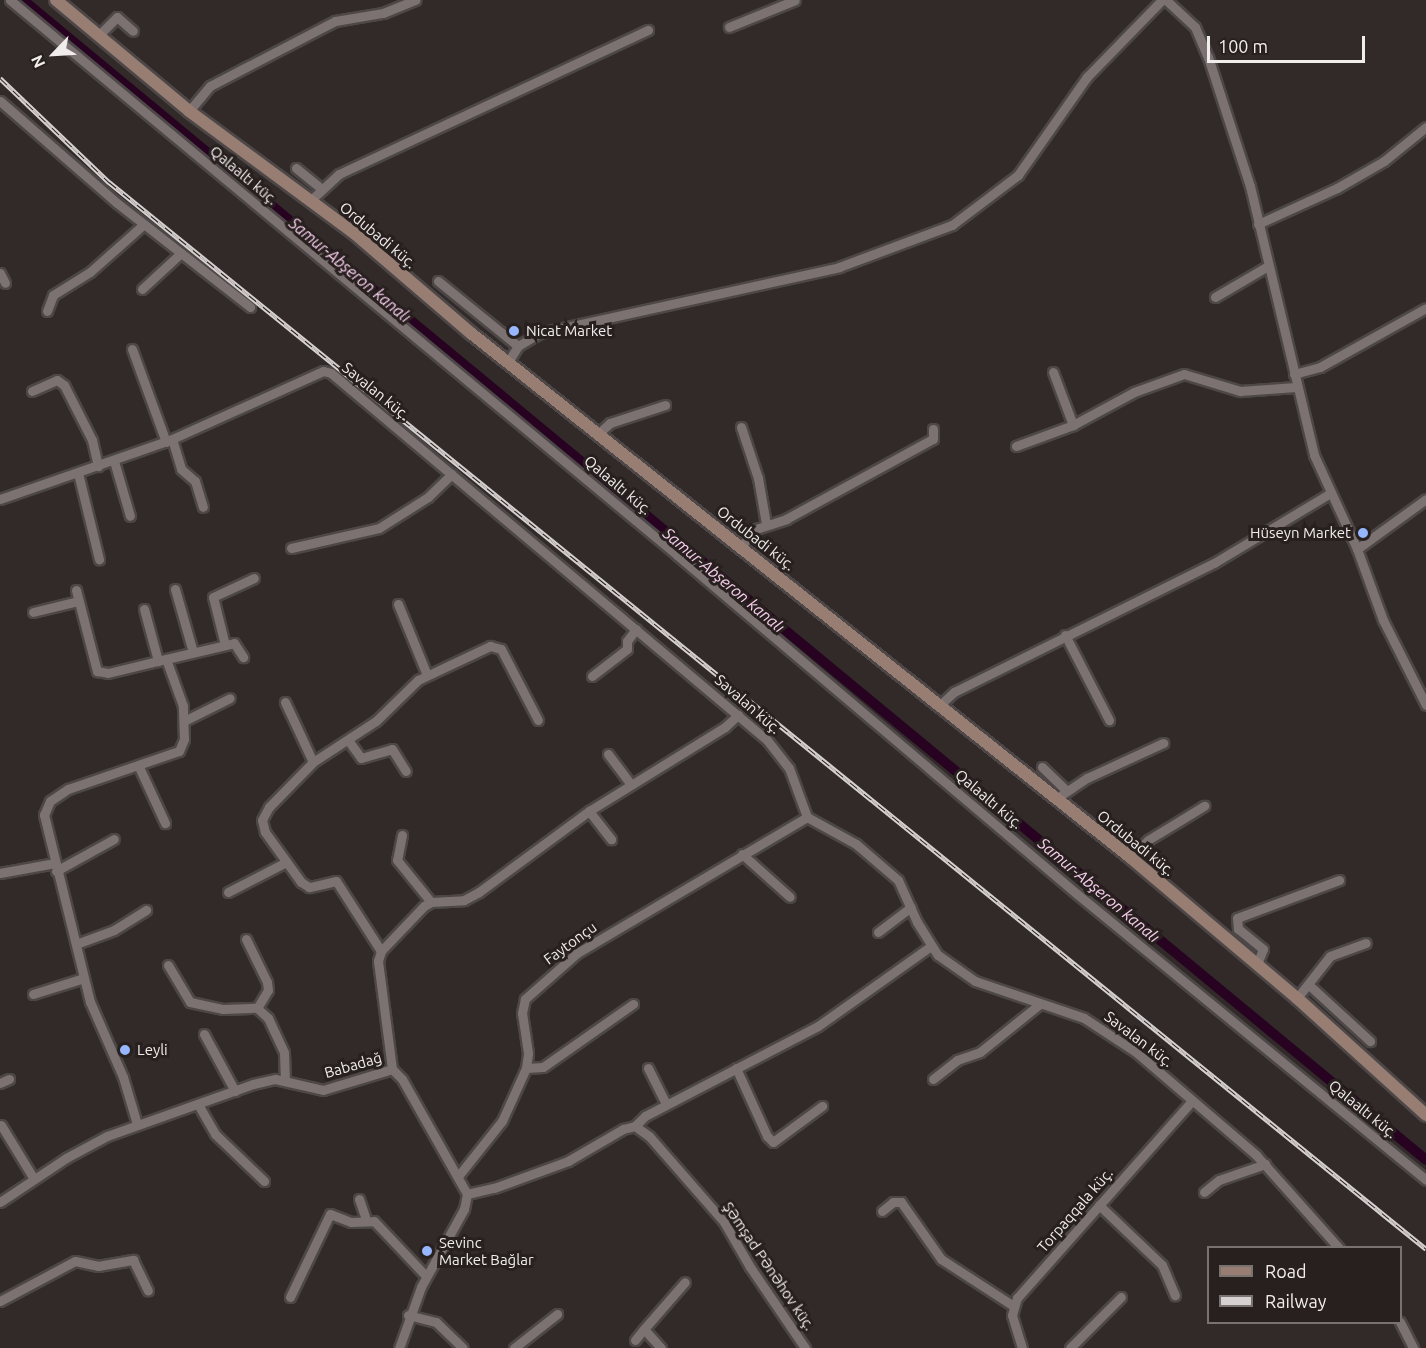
<!DOCTYPE html>
<meta charset="utf-8">
<style>
body{margin:0}
#map{position:relative;width:1426px;height:1348px;overflow:hidden;background:#312a29;font-family:Ubuntu,sans-serif}
div>[style]{position:absolute}
[style*='--x']{left:calc(var(--x)*1px);top:calc(var(--y)*1px);width:calc(var(--w)*1px);rotate:calc(var(--a)*1deg)}
.canal>*{height:10px;margin:-5px;padding:0 5px;transform-origin:5px;border-radius:5px;background:#270321}
.roads{filter:drop-shadow(2px 0 #4d4747) drop-shadow(-2px 0 #4d4747) drop-shadow(0 2px #4d4747) drop-shadow(0 -2px #4d4747)}
.street>*{height:9px;margin:-4.5px;padding:0 4.5px;transform-origin:4.5px;border-radius:4.5px;background:#7b7271}
.secondary>*{height:12px;margin:-6px;padding:0 6px;transform-origin:6px;border-radius:6px;background:#987d72}
.rail>*{height:5px;margin-top:-2.5px;transform-origin:0;background:repeating-linear-gradient(90deg,#27201f 0 9px,#d7d2d1 0 18px);box-sizing:border-box;border-block:2px solid #d7d2d1}
.dots>*{width:16px;height:16px;translate:-50% -50%;box-sizing:border-box;border:3px solid #27201f;border-radius:50%}
span{translate:-50% -50%;white-space:nowrap;text-align:center;line-height:1.15;-webkit-text-stroke:6px #27201f;paint-order:stroke}
.street-label{font-size:15px;color:#f2eded}
.poi-label{font-size:15px;color:#f2eded}
.left{translate:0 -50%;text-align:left}
.right{translate:-100% -50%;text-align:right}
.water-label{font-size:16px;color:#f9cfee;font-style:italic}
.legend{position:absolute;left:1207px;top:1246px;width:195px;height:78px;box-sizing:border-box;background:#27201f;border:2px solid #787271;margin:0;padding:8px 10px;list-style:none;font-size:18px;color:#f2eded}
.legend li{display:flex;align-items:center;gap:12px;height:30px}
.legend b{width:30px;border:2px solid #787271}
.north{position:absolute;left:24px;top:24px;width:60px;height:60px;-webkit-text-stroke:4px #27201f;paint-order:stroke;rotate:245deg;font-size:16px;font-weight:700;line-height:24px;text-align:center;color:#f2eded}
.north::after{content:'';display:block;margin:auto;width:21px;height:27px;background:#f2eded;clip-path:polygon(50% 0,100% 100%,50% 72%,0 100%)}
.scale{position:absolute;left:1207px;top:36px;width:158px;height:27px;box-sizing:border-box;border:3px solid #f2eded;border-top:0;padding-left:8px;font-size:18px;line-height:21px;white-space:nowrap;color:#f2eded;-webkit-text-stroke:4px #27201f;paint-order:stroke}
</style>
<div id="map">
<div class="canal">
<div style="--x:23;--y:0;--w:1820;--a:39.58"></div>
</div>
<div class="roads">
<div class="street">
<div style="--x:10;--y:0;--w:868;--a:39.76"></div>
<div style="--x:677;--y:555;--w:524;--a:40.28"></div>
<div style="--x:1077;--y:894;--w:451;--a:39.3"></div>
<div style="--x:1166;--y:0;--w:40;--a:43"></div>
<div style="--x:1195;--y:27;--w:33;--a:67"></div>
<div style="--x:1208;--y:57;--w:136;--a:72"></div>
<div style="--x:1250;--y:186;--w:277;--a:76.6"></div>
<div style="--x:1314;--y:455;--w:103;--a:65.4"></div>
<div style="--x:1357;--y:549;--w:76;--a:69.9"></div>
<div style="--x:1383;--y:620;--w:95;--a:63.2"></div>
<div style="--x:729;--y:27;--w:71;--a:-22.2"></div>
<div style="--x:98;--y:36;--w:27;--a:-45"></div>
<div style="--x:117;--y:17;--w:21;--a:41"></div>
<div style="--x:0;--y:101;--w:155;--a:41.1"></div>
<div style="--x:117;--y:203;--w:169;--a:38"></div>
<div style="--x:189;--y:111;--w:33;--a:-50"></div>
<div style="--x:210;--y:86;--w:141;--a:-27.5"></div>
<div style="--x:335;--y:21;--w:49;--a:-9.5"></div>
<div style="--x:383;--y:13;--w:35;--a:-22"></div>
<div style="--x:296;--y:168;--w:32;--a:39"></div>
<div style="--x:311;--y:200;--w:38;--a:-43"></div>
<div style="--x:339;--y:174;--w:341;--a:-25"></div>
<div style="--x:1258;--y:224;--w:87;--a:-24.5"></div>
<div style="--x:1337;--y:188;--w:54;--a:-29.9"></div>
<div style="--x:1384;--y:161;--w:54;--a:-39"></div>
<div style="--x:0;--y:273;--w:11;--a:63"></div>
<div style="--x:438;--y:281;--w:103;--a:39.1"></div>
<div style="--x:142;--y:289;--w:53;--a:-42.7"></div>
<div style="--x:1215;--y:297;--w:61;--a:-30.3"></div>
<div style="--x:47;--y:311;--w:17;--a:-69"></div>
<div style="--x:53;--y:295;--w:44;--a:-31.9"></div>
<div style="--x:90;--y:272;--w:72;--a:-41.6"></div>
<div style="--x:132;--y:349;--w:99;--a:69.9"></div>
<div style="--x:508;--y:362;--w:19;--a:-58"></div>
<div style="--x:518;--y:346;--w:26;--a:-31"></div>
<div style="--x:540;--y:333;--w:306;--a:-12.4"></div>
<div style="--x:839;--y:267;--w:121;--a:-20.4"></div>
<div style="--x:952;--y:225;--w:83;--a:-37.1"></div>
<div style="--x:1018;--y:175;--w:120;--a:-54.9"></div>
<div style="--x:1087;--y:77;--w:107;--a:-45.8"></div>
<div style="--x:1053;--y:372;--w:57;--a:69.3"></div>
<div style="--x:1294;--y:374;--w:27;--a:-15"></div>
<div style="--x:1320;--y:367;--w:121;--a:-29.1"></div>
<div style="--x:32;--y:391;--w:27;--a:-24"></div>
<div style="--x:57;--y:380;--w:9;--a:36"></div>
<div style="--x:64;--y:385;--w:62;--a:63"></div>
<div style="--x:92;--y:440;--w:27;--a:77"></div>
<div style="--x:741;--y:427;--w:54;--a:71.6"></div>
<div style="--x:758;--y:478;--w:47;--a:80.1"></div>
<div style="--x:598;--y:434;--w:16;--a:-43"></div>
<div style="--x:610;--y:423;--w:58;--a:-18.1"></div>
<div style="--x:172;--y:439;--w:31;--a:73"></div>
<div style="--x:181;--y:469;--w:18;--a:41"></div>
<div style="--x:195;--y:481;--w:27;--a:73"></div>
<div style="--x:1016;--y:446;--w:61;--a:-20.2"></div>
<div style="--x:1073;--y:425;--w:69;--a:-28.4"></div>
<div style="--x:1134;--y:392;--w:53;--a:-19.8"></div>
<div style="--x:1184;--y:374;--w:59;--a:16.9"></div>
<div style="--x:1240;--y:391;--w:56;--a:-4.1"></div>
<div style="--x:114;--y:461;--w:57;--a:73.8"></div>
<div style="--x:78;--y:473;--w:89;--a:76.3"></div>
<div style="--x:0;--y:499;--w:182;--a:-19.2"></div>
<div style="--x:172;--y:439;--w:166;--a:-24.2"></div>
<div style="--x:323;--y:371;--w:8;--a:14"></div>
<div style="--x:331;--y:373;--w:570;--a:40.09"></div>
<div style="--x:767;--y:740;--w:36;--a:52"></div>
<div style="--x:789;--y:768;--w:52;--a:69.8"></div>
<div style="--x:807;--y:817;--w:56;--a:28.9"></div>
<div style="--x:856;--y:844;--w:55;--a:40.6"></div>
<div style="--x:898;--y:880;--w:46;--a:65.7"></div>
<div style="--x:917;--y:922;--w:39;--a:58"></div>
<div style="--x:938;--y:955;--w:45;--a:35.1"></div>
<div style="--x:975;--y:981;--w:115;--a:18.7"></div>
<div style="--x:1084;--y:1018;--w:62;--a:33.2"></div>
<div style="--x:1136;--y:1052;--w:158;--a:40.6"></div>
<div style="--x:1256;--y:1155;--w:125;--a:48.3"></div>
<div style="--x:742;--y:545;--w:21;--a:-49"></div>
<div style="--x:756;--y:529;--w:32;--a:-18"></div>
<div style="--x:786;--y:519;--w:167;--a:-28.6"></div>
<div style="--x:933;--y:439;--w:10;--a:-90"></div>
<div style="--x:291;--y:548;--w:90;--a:-12.8"></div>
<div style="--x:379;--y:528;--w:58;--a:-32.3"></div>
<div style="--x:428;--y:497;--w:33;--a:-44"></div>
<div style="--x:1357;--y:549;--w:85;--a:-35.9"></div>
<div style="--x:175;--y:589;--w:66;--a:74.1"></div>
<div style="--x:76;--y:590;--w:84;--a:75.5"></div>
<div style="--x:97;--y:671;--w:11;--a:10"></div>
<div style="--x:108;--y:673;--w:60;--a:-13.6"></div>
<div style="--x:398;--y:604;--w:77;--a:67.8"></div>
<div style="--x:144;--y:609;--w:54;--a:74.9"></div>
<div style="--x:33;--y:612;--w:46;--a:-13.7"></div>
<div style="--x:1065;--y:635;--w:96;--a:62.6"></div>
<div style="--x:225;--y:645;--w:49;--a:-104"></div>
<div style="--x:213;--y:597;--w:45;--a:-24.9"></div>
<div style="--x:592;--y:676;--w:44;--a:-37.6"></div>
<div style="--x:627;--y:649;--w:8;--a:-90"></div>
<div style="--x:627;--y:641;--w:15;--a:-53"></div>
<div style="--x:285;--y:702;--w:66;--a:65"></div>
<div style="--x:941;--y:704;--w:18;--a:-43"></div>
<div style="--x:954;--y:692;--w:290;--a:-26.4"></div>
<div style="--x:1214;--y:563;--w:134;--a:-31"></div>
<div style="--x:184;--y:721;--w:51;--a:-26.6"></div>
<div style="--x:348;--y:740;--w:22;--a:54"></div>
<div style="--x:361;--y:758;--w:32;--a:-16"></div>
<div style="--x:392;--y:749;--w:26;--a:58"></div>
<div style="--x:608;--y:754;--w:36;--a:53"></div>
<div style="--x:139;--y:767;--w:62;--a:65.1"></div>
<div style="--x:1042;--y:767;--w:33;--a:44"></div>
<div style="--x:1057;--y:798;--w:36;--a:-34"></div>
<div style="--x:1087;--y:778;--w:84;--a:-24.7"></div>
<div style="--x:589;--y:811;--w:36;--a:52"></div>
<div style="--x:402;--y:835;--w:25;--a:101"></div>
<div style="--x:397;--y:860;--w:54;--a:51"></div>
<div style="--x:742;--y:854;--w:64;--a:41.9"></div>
<div style="--x:1130;--y:857;--w:25;--a:-43"></div>
<div style="--x:1148;--y:840;--w:66;--a:-31.3"></div>
<div style="--x:56;--y:871;--w:66;--a:-28.9"></div>
<div style="--x:0;--y:873;--w:56;--a:-10.3"></div>
<div style="--x:228;--y:892;--w:65;--a:-27.3"></div>
<div style="--x:878;--y:932;--w:41;--a:-37.1"></div>
<div style="--x:246;--y:939;--w:48;--a:64"></div>
<div style="--x:267;--y:982;--w:8;--a:83"></div>
<div style="--x:268;--y:990;--w:21;--a:121"></div>
<div style="--x:76;--y:944;--w:40;--a:-20.2"></div>
<div style="--x:114;--y:930;--w:38;--a:-32"></div>
<div style="--x:381;--y:951;--w:83;--a:-122.7"></div>
<div style="--x:336;--y:881;--w:28;--a:167"></div>
<div style="--x:309;--y:887;--w:9;--a:-148"></div>
<div style="--x:301;--y:882;--w:62;--a:-125.8"></div>
<div style="--x:265;--y:832;--w:12;--a:-104"></div>
<div style="--x:262;--y:820;--w:15;--a:-62"></div>
<div style="--x:269;--y:807;--w:63;--a:-45.6"></div>
<div style="--x:313;--y:762;--w:75;--a:-33.1"></div>
<div style="--x:376;--y:721;--w:59;--a:-44.3"></div>
<div style="--x:418;--y:680;--w:80;--a:-25.3"></div>
<div style="--x:490;--y:646;--w:11;--a:15"></div>
<div style="--x:501;--y:649;--w:80;--a:62.5"></div>
<div style="--x:1257;--y:964;--w:16;--a:-68"></div>
<div style="--x:1263;--y:949;--w:32;--a:-141"></div>
<div style="--x:1238;--y:929;--w:11;--a:-95"></div>
<div style="--x:1237;--y:918;--w:109;--a:-20.4"></div>
<div style="--x:168;--y:965;--w:43;--a:59.3"></div>
<div style="--x:190;--y:1002;--w:34;--a:12"></div>
<div style="--x:223;--y:1009;--w:34;--a:-2"></div>
<div style="--x:257;--y:1008;--w:15;--a:42"></div>
<div style="--x:268;--y:1018;--w:38;--a:65"></div>
<div style="--x:284;--y:1053;--w:28;--a:88"></div>
<div style="--x:1309;--y:985;--w:83;--a:42.6"></div>
<div style="--x:33;--y:994;--w:53;--a:-17.4"></div>
<div style="--x:1297;--y:998;--w:53;--a:-51.8"></div>
<div style="--x:1330;--y:956;--w:38;--a:-20"></div>
<div style="--x:204;--y:1034;--w:65;--a:61.5"></div>
<div style="--x:526;--y:1068;--w:17;--a:-3"></div>
<div style="--x:543;--y:1067;--w:110;--a:-35"></div>
<div style="--x:648;--y:1068;--w:40;--a:63.4"></div>
<div style="--x:736;--y:1068;--w:75;--a:65.5"></div>
<div style="--x:767;--y:1136;--w:8;--a:45"></div>
<div style="--x:773;--y:1142;--w:61;--a:-36.3"></div>
<div style="--x:392;--y:1069;--w:109;--a:-97.4"></div>
<div style="--x:378;--y:961;--w:10;--a:-73"></div>
<div style="--x:381;--y:951;--w:62;--a:-46.3"></div>
<div style="--x:424;--y:906;--w:8;--a:-30"></div>
<div style="--x:431;--y:902;--w:33;--a:-3"></div>
<div style="--x:464;--y:900;--w:17;--a:-28"></div>
<div style="--x:479;--y:892;--w:137;--a:-36.4"></div>
<div style="--x:589;--y:811;--w:160;--a:-31.7"></div>
<div style="--x:725;--y:727;--w:18;--a:-43"></div>
<div style="--x:933;--y:1079;--w:31;--a:-38"></div>
<div style="--x:957;--y:1060;--w:24;--a:-19"></div>
<div style="--x:980;--y:1052;--w:77;--a:-38.7"></div>
<div style="--x:0;--y:1083;--w:10;--a:-24"></div>
<div style="--x:199;--y:1106;--w:32;--a:60"></div>
<div style="--x:215;--y:1134;--w:68;--a:43.8"></div>
<div style="--x:137;--y:1124;--w:49;--a:-106.6"></div>
<div style="--x:123;--y:1077;--w:82;--a:-113.7"></div>
<div style="--x:90;--y:1002;--w:193;--a:-103.8"></div>
<div style="--x:44;--y:815;--w:15;--a:-67"></div>
<div style="--x:50;--y:801;--w:22;--a:-34"></div>
<div style="--x:68;--y:789;--w:117;--a:-18.9"></div>
<div style="--x:179;--y:751;--w:13;--a:-67"></div>
<div style="--x:184;--y:739;--w:33;--a:-92"></div>
<div style="--x:183;--y:706;--w:50;--a:-109.9"></div>
<div style="--x:166;--y:659;--w:70;--a:-13.2"></div>
<div style="--x:234;--y:643;--w:17;--a:57"></div>
<div style="--x:1;--y:1125;--w:63;--a:58.6"></div>
<div style="--x:635;--y:1126;--w:14;--a:-45"></div>
<div style="--x:645;--y:1116;--w:195;--a:-27.5"></div>
<div style="--x:818;--y:1026;--w:138;--a:-35.3"></div>
<div style="--x:459;--y:1175;--w:69;--a:-51.5"></div>
<div style="--x:502;--y:1121;--w:58;--a:-65.6"></div>
<div style="--x:526;--y:1068;--w:15;--a:-82"></div>
<div style="--x:528;--y:1053;--w:40;--a:-98.5"></div>
<div style="--x:522;--y:1013;--w:14;--a:-78"></div>
<div style="--x:525;--y:999;--w:69;--a:-41.5"></div>
<div style="--x:577;--y:953;--w:267;--a:-30.6"></div>
<div style="--x:1204;--y:1192;--w:19;--a:-39"></div>
<div style="--x:1219;--y:1180;--w:49;--a:-19.2"></div>
<div style="--x:467;--y:1194;--w:28;--a:-13"></div>
<div style="--x:494;--y:1188;--w:79;--a:-20"></div>
<div style="--x:568;--y:1161;--w:64;--a:-30.2"></div>
<div style="--x:623;--y:1129;--w:12;--a:-14"></div>
<div style="--x:635;--y:1126;--w:17;--a:36"></div>
<div style="--x:649;--y:1136;--w:114;--a:48.9"></div>
<div style="--x:724;--y:1222;--w:52;--a:60"></div>
<div style="--x:750;--y:1267;--w:98;--a:55.8"></div>
<div style="--x:359;--y:1199;--w:21;--a:71"></div>
<div style="--x:0;--y:1202;--w:79;--a:-33.7"></div>
<div style="--x:66;--y:1158;--w:47;--a:-28.2"></div>
<div style="--x:107;--y:1136;--w:155;--a:-19.6"></div>
<div style="--x:253;--y:1084;--w:23;--a:-13"></div>
<div style="--x:275;--y:1079;--w:49;--a:12.9"></div>
<div style="--x:323;--y:1090;--w:72;--a:-16.9"></div>
<div style="--x:392;--y:1069;--w:14;--a:45"></div>
<div style="--x:402;--y:1079;--w:132;--a:60.5"></div>
<div style="--x:467;--y:1194;--w:15;--a:101"></div>
<div style="--x:464;--y:1209;--w:89;--a:118.9"></div>
<div style="--x:421;--y:1287;--w:65;--a:109.8"></div>
<div style="--x:1099;--y:1205;--w:87;--a:43.6"></div>
<div style="--x:1162;--y:1265;--w:33;--a:67"></div>
<div style="--x:882;--y:1211;--w:14;--a:-39"></div>
<div style="--x:893;--y:1202;--w:8;--a:0"></div>
<div style="--x:901;--y:1202;--w:70;--a:54.9"></div>
<div style="--x:941;--y:1259;--w:85;--a:32.9"></div>
<div style="--x:290;--y:1297;--w:92;--a:-64.3"></div>
<div style="--x:330;--y:1214;--w:22;--a:21"></div>
<div style="--x:351;--y:1222;--w:23;--a:-2"></div>
<div style="--x:374;--y:1221;--w:76;--a:46.6"></div>
<div style="--x:0;--y:1301;--w:85;--a:-28.1"></div>
<div style="--x:75;--y:1261;--w:24;--a:12"></div>
<div style="--x:98;--y:1266;--w:36;--a:-10"></div>
<div style="--x:133;--y:1260;--w:34;--a:64"></div>
<div style="--x:408;--y:1315;--w:29;--a:14"></div>
<div style="--x:436;--y:1322;--w:37;--a:44"></div>
<div style="--x:1400;--y:1322;--w:29;--a:63"></div>
<div style="--x:635;--y:1340;--w:14;--a:-51"></div>
<div style="--x:514;--y:1348;--w:55;--a:-38.3"></div>
<div style="--x:661;--y:1348;--w:25;--a:-132"></div>
<div style="--x:644;--y:1329;--w:62;--a:-48.9"></div>
<div style="--x:1022;--y:1348;--w:34;--a:-107"></div>
<div style="--x:1012;--y:1315;--w:18;--a:-74"></div>
<div style="--x:1017;--y:1298;--w:262;--a:-48.4"></div>
<div style="--x:1070;--y:1348;--w:72;--a:-45"></div>
</div>
<div class="secondary">
<div style="--x:56;--y:0;--w:173;--a:39.8"></div>
<div style="--x:189;--y:111;--w:205;--a:36.5"></div>
<div style="--x:354;--y:233;--w:155;--a:40.6"></div>
<div style="--x:472;--y:334;--w:841;--a:38.48"></div>
<div style="--x:1130;--y:857;--w:219;--a:40.2"></div>
<div style="--x:1297;--y:998;--w:174;--a:42.2"></div>
</div>
</div>
<div class="rail">
<div style="--x:0;--y:78;--w:151;--a:43.7"></div>
<div style="--x:109;--y:182;--w:1695;--a:39.01"></div>
</div>
<div class="dots">
<div style="left:514px;top:331px;background:#96b6fd"></div>
<div style="left:1363px;top:533px;background:#96b6fd"></div>
<div style="left:125px;top:1050px;background:#96b6fd"></div>
<div style="left:427px;top:1251px;background:#96b6fd"></div>
</div>
<div class="street-label">
<span style="left:244px;top:175px;rotate:40deg">Qalaaltı küç.</span>
<span style="left:378px;top:235px;rotate:40deg">Ordubadi küç.</span>
<span style="left:376px;top:391px;rotate:39deg">Savalan küç.</span>
<span style="left:618px;top:485px;rotate:40deg">Qalaaltı küç.</span>
<span style="left:756px;top:538px;rotate:38deg">Ordubadi küç.</span>
<span style="left:748px;top:704px;rotate:41deg">Savalan küç.</span>
<span style="left:989px;top:799px;rotate:40deg">Qalaaltı küç.</span>
<span style="left:1136px;top:843px;rotate:39deg">Ordubadi küç.</span>
<span style="left:570px;top:943px;rotate:-36deg">Faytonçu</span>
<span style="left:1139px;top:1039px;rotate:37deg">Savalan küç.</span>
<span style="left:353px;top:1065px;rotate:-16deg">Babadağ</span>
<span style="left:1363px;top:1109px;rotate:39deg">Qalaaltı küç.</span>
<span style="left:1075px;top:1210px;rotate:-49deg">Torpaqqala küç.</span>
<span style="left:769px;top:1266px;rotate:56deg">Şəmşad Pənəhov küç.</span>
</div>
<div class="poi-label">
<span class="left" style="left:526px;top:331px">Nicat Market</span>
<span class="right" style="left:1351px;top:533px">Hüseyn Market</span>
<span class="left" style="left:137px;top:1050px">Leyli</span>
<span class="left" style="left:439px;top:1251px">Sevinc<br>Market Bağlar</span>
</div>
<div class="water-label">
<span style="left:350px;top:270px;rotate:40deg">Samur-Abşeron kanalı</span>
<span style="left:724px;top:580px;rotate:40deg">Samur-Abşeron kanalı</span>
<span style="left:1099px;top:890px;rotate:40deg">Samur-Abşeron kanalı</span>
</div>
<ul class="legend">
<li><b style="height:8px;background:#987d72"></b>Road</li>
<li><b style="height:8px;background:#d7d2d1"></b>Railway</li>
</ul>
<div class="north">N</div>
<div class="scale">100 m</div>
</div>
